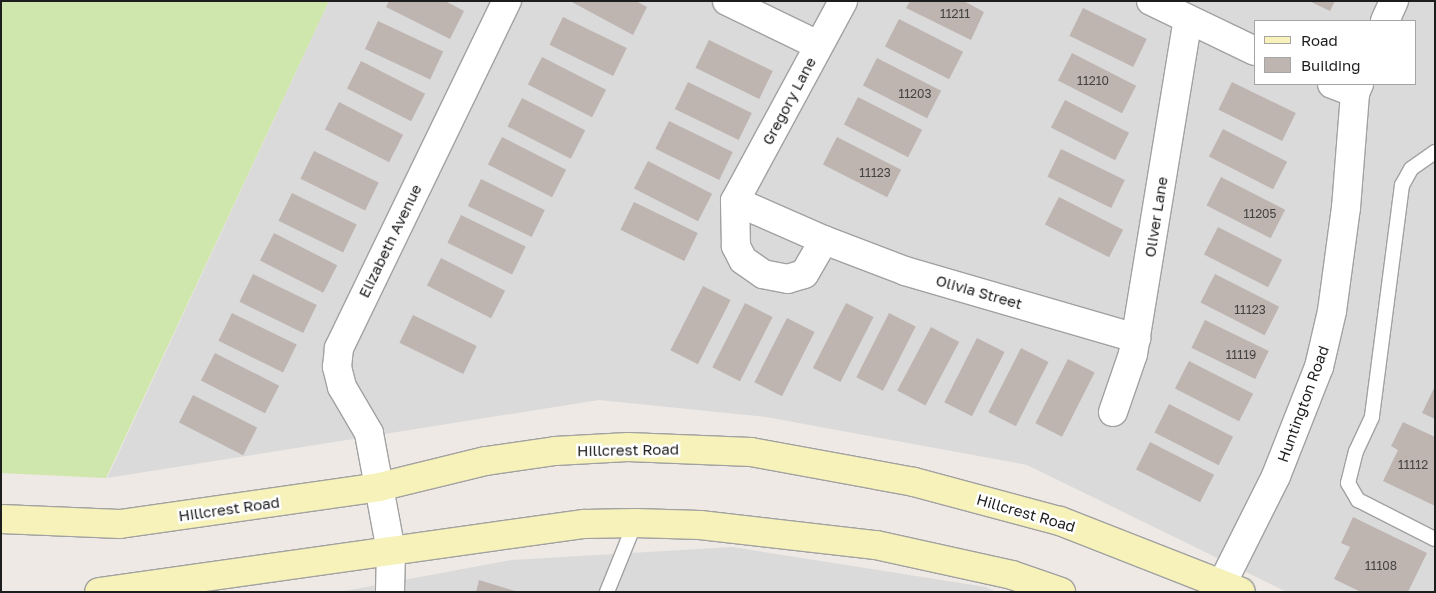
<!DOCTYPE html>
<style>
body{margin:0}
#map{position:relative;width:1436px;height:593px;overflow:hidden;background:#eee9e4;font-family:"Golos Text",sans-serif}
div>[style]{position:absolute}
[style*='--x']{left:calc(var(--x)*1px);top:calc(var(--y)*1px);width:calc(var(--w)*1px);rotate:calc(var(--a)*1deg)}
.residential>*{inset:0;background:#dbdadb}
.grass>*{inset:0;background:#cfe6ac}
.building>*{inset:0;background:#beb5b1;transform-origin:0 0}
.roads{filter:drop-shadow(1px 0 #a1a1a1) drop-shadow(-1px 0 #a1a1a1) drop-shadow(0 1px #a1a1a1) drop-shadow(0 -1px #a1a1a1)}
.lane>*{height:14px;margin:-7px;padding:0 7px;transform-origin:7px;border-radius:7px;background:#fff}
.street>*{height:28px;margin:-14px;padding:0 14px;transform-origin:14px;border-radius:14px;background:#fff}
.secondary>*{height:28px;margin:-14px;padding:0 14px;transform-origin:14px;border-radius:14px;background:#f6f2ba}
span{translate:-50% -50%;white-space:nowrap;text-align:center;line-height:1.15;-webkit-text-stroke:5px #fff;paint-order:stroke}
.number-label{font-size:12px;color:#454342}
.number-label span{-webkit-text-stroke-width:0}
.street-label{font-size:15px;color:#1d1d1d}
.frame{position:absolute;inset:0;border:2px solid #1d1d1d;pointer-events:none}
.legend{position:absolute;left:1254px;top:20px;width:162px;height:65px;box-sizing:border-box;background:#fff;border:1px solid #a5a5a5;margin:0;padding:6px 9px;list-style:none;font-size:15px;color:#1d1d1d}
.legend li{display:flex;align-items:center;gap:10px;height:25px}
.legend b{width:25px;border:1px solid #a5a5a5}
</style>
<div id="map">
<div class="residential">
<div style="clip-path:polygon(evenodd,329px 1px,1435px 1px,1435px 592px,1287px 592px,1027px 465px,766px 417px,599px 400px,107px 478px,329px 1px,1255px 21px,1415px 21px,1415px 84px,1255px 84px,1255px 21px)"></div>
<div style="clip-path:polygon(732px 547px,986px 587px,996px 592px,339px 592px,511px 560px)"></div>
</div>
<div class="grass">
<div style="clip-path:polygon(1px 1px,329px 1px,106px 478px,1px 473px)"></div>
</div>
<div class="building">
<div style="clip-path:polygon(389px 1px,445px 1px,464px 11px,450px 39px,386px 7px)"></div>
<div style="clip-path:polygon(570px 1px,636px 1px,647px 7px,633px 35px)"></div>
<div style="clip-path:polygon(910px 1px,964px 1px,984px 12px,971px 40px,906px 8px)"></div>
<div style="clip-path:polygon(1309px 1px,1335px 1px,1330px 11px)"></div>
<div style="left:1083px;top:8px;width:71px;height:31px;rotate:26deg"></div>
<div style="left:563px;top:17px;width:71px;height:31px;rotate:26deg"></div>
<div style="left:899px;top:19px;width:72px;height:31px;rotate:27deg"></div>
<div style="left:378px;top:21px;width:72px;height:31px;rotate:25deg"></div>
<div style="left:709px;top:40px;width:71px;height:31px;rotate:26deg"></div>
<div style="left:1072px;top:53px;width:72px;height:31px;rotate:27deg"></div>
<div style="left:542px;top:57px;width:72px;height:31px;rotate:27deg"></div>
<div style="left:877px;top:58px;width:72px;height:31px;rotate:27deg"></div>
<div style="left:361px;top:61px;width:72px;height:31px;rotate:27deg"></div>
<div style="left:688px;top:82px;width:71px;height:30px;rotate:26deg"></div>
<div style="left:1232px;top:82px;width:71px;height:31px;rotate:26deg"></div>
<div style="left:858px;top:97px;width:72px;height:31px;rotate:27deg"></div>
<div style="left:522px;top:98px;width:71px;height:32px;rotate:27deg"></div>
<div style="left:1065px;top:100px;width:72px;height:31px;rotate:27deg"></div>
<div style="left:339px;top:102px;width:72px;height:31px;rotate:27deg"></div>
<div style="left:669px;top:121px;width:71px;height:31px;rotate:26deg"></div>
<div style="left:1223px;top:129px;width:72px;height:31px;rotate:27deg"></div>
<div style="left:502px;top:137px;width:72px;height:31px;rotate:27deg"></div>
<div style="left:837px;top:137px;width:72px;height:31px;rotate:27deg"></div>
<div style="left:1061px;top:149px;width:71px;height:31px;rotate:26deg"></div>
<div style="left:314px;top:151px;width:72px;height:31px;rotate:26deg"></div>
<div style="left:648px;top:161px;width:72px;height:31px;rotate:27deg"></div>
<div style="left:1221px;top:177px;width:72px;height:32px;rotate:27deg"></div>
<div style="left:481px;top:179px;width:71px;height:30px;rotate:26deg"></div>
<div style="left:292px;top:193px;width:72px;height:31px;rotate:26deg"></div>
<div style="left:1059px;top:197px;width:72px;height:31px;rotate:27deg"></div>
<div style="left:634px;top:202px;width:71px;height:31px;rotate:26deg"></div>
<div style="left:461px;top:215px;width:72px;height:31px;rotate:26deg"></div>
<div style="left:1218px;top:227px;width:72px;height:31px;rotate:27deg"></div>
<div style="left:274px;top:233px;width:71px;height:31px;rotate:27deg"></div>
<div style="left:441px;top:258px;width:72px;height:31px;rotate:27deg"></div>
<div style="left:253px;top:274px;width:71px;height:31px;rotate:26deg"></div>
<div style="left:1215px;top:274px;width:72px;height:32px;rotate:27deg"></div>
<div style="left:703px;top:286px;width:31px;height:72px;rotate:27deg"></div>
<div style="left:745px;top:303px;width:31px;height:72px;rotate:27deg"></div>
<div style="left:846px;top:303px;width:31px;height:73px;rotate:27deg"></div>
<div style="left:232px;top:313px;width:72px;height:31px;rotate:26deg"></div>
<div style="left:889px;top:313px;width:30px;height:72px;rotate:27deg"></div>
<div style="left:413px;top:315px;width:71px;height:31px;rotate:26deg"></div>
<div style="left:787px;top:318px;width:31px;height:72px;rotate:27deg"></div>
<div style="left:1205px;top:320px;width:71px;height:31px;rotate:26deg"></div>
<div style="left:931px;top:327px;width:32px;height:72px;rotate:28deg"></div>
<div style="left:977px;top:338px;width:31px;height:72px;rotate:27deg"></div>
<div style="left:1021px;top:348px;width:31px;height:72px;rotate:27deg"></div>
<div style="left:215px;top:353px;width:72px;height:31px;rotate:27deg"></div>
<div style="left:1068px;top:359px;width:30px;height:72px;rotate:27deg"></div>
<div style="left:1189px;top:361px;width:72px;height:31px;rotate:27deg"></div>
<div style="clip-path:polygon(1435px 386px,1435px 419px,1422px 413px)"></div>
<div style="left:193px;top:395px;width:72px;height:31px;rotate:27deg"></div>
<div style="left:1169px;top:404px;width:72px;height:32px;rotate:27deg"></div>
<div style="clip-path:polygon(1403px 422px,1435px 437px,1435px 506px,1383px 481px,1398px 450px,1391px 446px)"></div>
<div style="left:1150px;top:442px;width:72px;height:31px;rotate:27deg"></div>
<div style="clip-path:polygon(1353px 517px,1427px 553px,1408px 592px,1361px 592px,1334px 579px,1350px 547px,1341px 543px)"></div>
<div style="clip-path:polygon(479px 580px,515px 591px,515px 592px,476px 592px)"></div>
</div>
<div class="roads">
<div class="lane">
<div style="--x:1435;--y:152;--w:29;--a:145"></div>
<div style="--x:1411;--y:169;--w:18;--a:119"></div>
<div style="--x:1402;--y:185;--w:234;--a:97.4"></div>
<div style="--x:1372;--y:417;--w:38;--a:115"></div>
<div style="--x:1356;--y:451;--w:33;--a:104"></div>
<div style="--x:1348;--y:483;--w:20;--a:60"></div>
<div style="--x:1358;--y:500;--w:86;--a:26.9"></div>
<div style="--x:607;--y:592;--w:74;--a:-67.9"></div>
</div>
<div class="street">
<div style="--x:727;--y:1;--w:101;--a:25.8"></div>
<div style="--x:1151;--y:1;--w:115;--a:25.7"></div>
<div style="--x:1385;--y:21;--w:22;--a:-66"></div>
<div style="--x:1332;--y:84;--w:25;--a:21"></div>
<div style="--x:735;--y:201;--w:97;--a:23.7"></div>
<div style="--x:824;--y:240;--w:87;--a:20.9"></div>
<div style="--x:905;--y:271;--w:241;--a:16.2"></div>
<div style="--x:824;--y:240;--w:39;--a:120"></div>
<div style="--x:804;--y:274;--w:17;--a:163"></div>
<div style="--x:788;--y:279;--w:25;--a:-169"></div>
<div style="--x:763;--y:274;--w:24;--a:-145"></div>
<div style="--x:743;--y:260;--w:16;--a:-117"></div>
<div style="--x:736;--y:246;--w:45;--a:-91.3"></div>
<div style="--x:735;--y:201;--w:227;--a:-61.6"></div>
<div style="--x:1113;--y:412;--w:61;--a:-71"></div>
<div style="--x:1133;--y:354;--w:339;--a:-80.7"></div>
<div style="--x:390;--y:592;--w:41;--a:-88.6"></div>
<div style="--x:391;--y:551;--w:120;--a:-100.6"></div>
<div style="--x:369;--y:433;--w:53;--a:-120.4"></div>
<div style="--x:342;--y:387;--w:21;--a:-104"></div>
<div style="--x:337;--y:367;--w:19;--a:-84"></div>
<div style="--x:339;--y:348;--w:386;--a:-64.2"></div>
<div style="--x:1218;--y:592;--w:130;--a:-63.4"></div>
<div style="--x:1276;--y:476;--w:117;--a:-68.5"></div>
<div style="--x:1319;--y:367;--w:57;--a:-76.9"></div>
<div style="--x:1332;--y:311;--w:104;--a:-82.3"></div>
<div style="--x:1346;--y:208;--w:115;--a:-85.5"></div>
<div style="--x:1355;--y:93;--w:10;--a:-66"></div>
</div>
<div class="secondary">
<div style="--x:1;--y:519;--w:119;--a:2.4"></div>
<div style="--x:120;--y:524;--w:262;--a:-8.1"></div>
<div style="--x:379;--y:487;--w:110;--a:-13.7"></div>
<div style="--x:486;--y:461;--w:70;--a:-8.2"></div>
<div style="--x:555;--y:451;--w:73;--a:-3.1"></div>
<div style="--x:628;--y:447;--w:123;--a:2.3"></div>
<div style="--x:751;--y:452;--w:166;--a:10.4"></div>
<div style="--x:914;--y:482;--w:151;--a:15"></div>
<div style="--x:1060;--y:521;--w:194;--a:21.4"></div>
<div style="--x:99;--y:592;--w:490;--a:-8"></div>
<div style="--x:584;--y:524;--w:51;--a:-1.1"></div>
<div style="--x:635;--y:523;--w:65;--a:1.8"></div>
<div style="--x:700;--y:525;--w:177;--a:6.5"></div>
<div style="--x:876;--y:545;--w:139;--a:12.4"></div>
<div style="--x:1012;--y:575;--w:52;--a:19.1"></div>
</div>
</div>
<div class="number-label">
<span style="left:955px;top:14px">11211</span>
<span style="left:1093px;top:81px">11210</span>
<span style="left:915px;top:94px">11203</span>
<span style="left:875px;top:173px">11123</span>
<span style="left:1260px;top:214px">11205</span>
<span style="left:1250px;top:310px">11123</span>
<span style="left:1241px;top:355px">11119</span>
<span style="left:1413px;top:465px">11112</span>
<span style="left:1381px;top:566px">11108</span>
</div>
<div class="street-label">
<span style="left:789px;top:101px;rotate:-62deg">Gregory Lane</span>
<span style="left:1156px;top:217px;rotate:-81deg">Oliver Lane</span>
<span style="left:390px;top:241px;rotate:-64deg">Elizabeth Avenue</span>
<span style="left:979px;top:292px;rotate:16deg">Olivia Street</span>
<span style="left:1303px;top:404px;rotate:-70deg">Huntington Road</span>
<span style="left:628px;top:450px;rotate:-1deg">Hillcrest Road</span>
<span style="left:229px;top:509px;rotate:-8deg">Hillcrest Road</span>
<span style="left:1026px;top:513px;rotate:16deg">Hillcrest Road</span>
</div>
<div class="frame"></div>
<ul class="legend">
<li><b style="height:6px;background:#f6f2ba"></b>Road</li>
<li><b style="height:14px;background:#beb5b1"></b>Building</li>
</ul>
</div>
